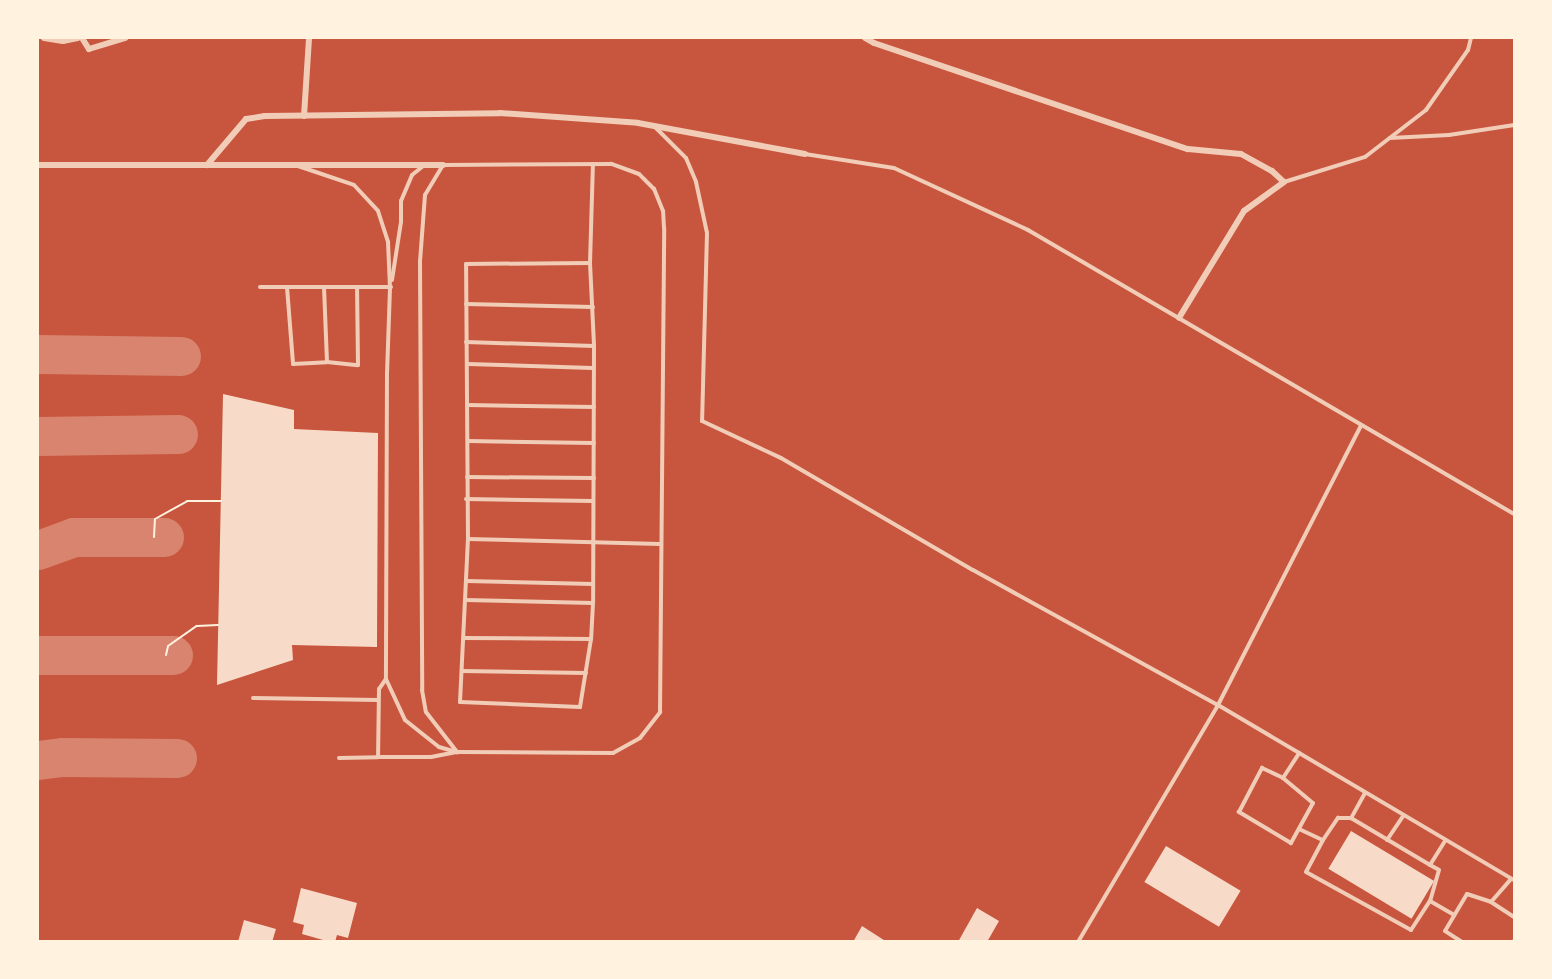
<!DOCTYPE html>
<style>
body{margin:0}
#map{position:relative;width:1552px;height:979px;overflow:hidden;background:#c8553d;font-family:"Nunito Sans",sans-serif}
div>[style]{position:absolute}
[style*='--x']{left:calc(var(--x)*1px);top:calc(var(--y)*1px);width:calc(var(--w)*1px);rotate:calc(var(--a)*1deg)}
.taxiway>*{height:39px;margin:-19.5px;padding:0 19.5px;transform-origin:19.5px;border-radius:19.5px;background:#d8846e}
.building>*{inset:0;background:#f7dbc8;transform-origin:0 0}
.path>*{height:2px;margin:-1px;padding:0 1px;transform-origin:1px;border-radius:1px;background:#fff3e0}
.service>*{height:4px;margin:-2px;padding:0 2px;transform-origin:2px;border-radius:2px;background:#f1ccb7}
.minor>*{height:6px;margin:-3px;padding:0 3px;transform-origin:3px;border-radius:3px;background:#f1ccb7}
span{translate:-50% -50%;white-space:nowrap;text-align:center;line-height:1.15;-webkit-text-stroke:6px #fff3e0;paint-order:stroke}
.frame{position:absolute;inset:0;border:39px solid #fff3e0;pointer-events:none}
</style>
<div id="map">
<div class="taxiway">
<div style="--x:38;--y:354;--w:143;--a:0.8"></div>
<div style="--x:38;--y:436;--w:140;--a:-0.8"></div>
<div style="--x:38;--y:550;--w:37;--a:-20"></div>
<div style="--x:73;--y:537;--w:91;--a:0"></div>
<div style="--x:38;--y:655;--w:135;--a:0"></div>
<div style="--x:38;--y:760;--w:25;--a:-7"></div>
<div style="--x:63;--y:757;--w:114;--a:0.5"></div>
</div>
<div class="building">
<div style="clip-path:polygon(223px 394px,294px 410px,294px 429px,378px 433px,377px 647px,292px 645px,293px 660px,217px 685px)"></div>
<div style="left:1351px;top:831px;width:97px;height:44px;rotate:31deg"></div>
<div style="left:1166px;top:846px;width:87px;height:42px;rotate:31deg"></div>
<div style="clip-path:polygon(301px 888px,357px 903px,348px 938px,337px 935px,335px 942px,330px 942px,302px 934px,304px 925px,293px 922px)"></div>
<div style="clip-path:polygon(977px 908px,999px 921px,987px 942px,958px 942px)"></div>
<div style="clip-path:polygon(244px 920px,276px 929px,272px 942px,238px 942px)"></div>
<div style="clip-path:polygon(862px 926px,887px 942px,853px 942px)"></div>
</div>
<div class="path">
<div style="--x:154;--y:537;--w:18;--a:-87"></div>
<div style="--x:155;--y:519;--w:37;--a:-29"></div>
<div style="--x:187;--y:501;--w:34;--a:0"></div>
<div style="--x:166;--y:655;--w:9;--a:-77"></div>
<div style="--x:168;--y:646;--w:35;--a:-35"></div>
<div style="--x:197;--y:626;--w:21;--a:-3"></div>
</div>
<div class="service">
<div style="--x:655;--y:127;--w:44;--a:45"></div>
<div style="--x:686;--y:158;--w:26;--a:67"></div>
<div style="--x:696;--y:182;--w:52;--a:77.8"></div>
<div style="--x:707;--y:233;--w:188;--a:91.5"></div>
<div style="--x:702;--y:421;--w:87;--a:25.1"></div>
<div style="--x:781;--y:458;--w:222;--a:30.3"></div>
<div style="--x:973;--y:570;--w:280;--a:28.9"></div>
<div style="--x:1218;--y:705;--w:344;--a:30.6"></div>
<div style="--x:1390;--y:138;--w:59;--a:-2.9"></div>
<div style="--x:1449;--y:135;--w:66;--a:-8.7"></div>
<div style="--x:805;--y:154;--w:90;--a:8.9"></div>
<div style="--x:894;--y:168;--w:148;--a:24.8"></div>
<div style="--x:1028;--y:230;--w:563;--a:30.3"></div>
<div style="--x:298;--y:166;--w:59;--a:18.7"></div>
<div style="--x:354;--y:185;--w:35;--a:47"></div>
<div style="--x:378;--y:211;--w:33;--a:72"></div>
<div style="--x:388;--y:242;--w:46;--a:87.5"></div>
<div style="--x:390;--y:288;--w:85;--a:92"></div>
<div style="--x:387;--y:373;--w:306;--a:90.2"></div>
<div style="--x:386;--y:679;--w:45;--a:65.1"></div>
<div style="--x:405;--y:720;--w:43;--a:38.5"></div>
<div style="--x:439;--y:747;--w:18;--a:16"></div>
<div style="--x:1284;--y:182;--w:85;--a:-17.2"></div>
<div style="--x:1365;--y:157;--w:77;--a:-37.6"></div>
<div style="--x:1426;--y:110;--w:73;--a:-55"></div>
<div style="--x:1468;--y:50;--w:12;--a:-76"></div>
<div style="--x:590;--y:263;--w:83;--a:87.2"></div>
<div style="--x:594;--y:346;--w:257;--a:90.2"></div>
<div style="--x:593;--y:603;--w:36;--a:93"></div>
<div style="--x:591;--y:639;--w:69;--a:99.2"></div>
<div style="--x:580;--y:707;--w:120;--a:-177.6"></div>
<div style="--x:460;--y:702;--w:163;--a:-87.2"></div>
<div style="--x:468;--y:539;--w:275;--a:-90.4"></div>
<div style="--x:466;--y:264;--w:124;--a:-0.5"></div>
<div style="--x:590;--y:263;--w:99;--a:-88.3"></div>
<div style="--x:392;--y:280;--w:59;--a:-81.2"></div>
<div style="--x:401;--y:222;--w:21;--a:-90"></div>
<div style="--x:401;--y:201;--w:28;--a:-67"></div>
<div style="--x:412;--y:175;--w:14;--a:-39"></div>
<div style="--x:260;--y:287;--w:131;--a:0"></div>
<div style="--x:287;--y:287;--w:77;--a:85.5"></div>
<div style="--x:293;--y:364;--w:34;--a:-3"></div>
<div style="--x:327;--y:362;--w:31;--a:6"></div>
<div style="--x:358;--y:365;--w:77;--a:-90.7"></div>
<div style="--x:324;--y:287;--w:75;--a:87.7"></div>
<div style="--x:466;--y:304;--w:127;--a:1.4"></div>
<div style="--x:466;--y:342;--w:128;--a:1.8"></div>
<div style="--x:468;--y:364;--w:124;--a:1.8"></div>
<div style="--x:467;--y:405;--w:127;--a:0.9"></div>
<div style="--x:468;--y:441;--w:126;--a:0.9"></div>
<div style="--x:467;--y:477;--w:127;--a:0.5"></div>
<div style="--x:466;--y:499;--w:127;--a:0.9"></div>
<div style="--x:468;--y:539;--w:192;--a:1.5"></div>
<div style="--x:466;--y:581;--w:127;--a:1.4"></div>
<div style="--x:465;--y:600;--w:128;--a:1.3"></div>
<div style="--x:463;--y:638;--w:128;--a:0.4"></div>
<div style="--x:462;--y:671;--w:124;--a:0.9"></div>
<div style="--x:386;--y:679;--w:12;--a:125"></div>
<div style="--x:379;--y:689;--w:68;--a:90.8"></div>
<div style="--x:378;--y:757;--w:53;--a:0"></div>
<div style="--x:431;--y:757;--w:26;--a:-11"></div>
<div style="--x:457;--y:752;--w:156;--a:0.4"></div>
<div style="--x:613;--y:753;--w:31;--a:-29"></div>
<div style="--x:640;--y:738;--w:33;--a:-52"></div>
<div style="--x:660;--y:712;--w:484;--a:-89.5"></div>
<div style="--x:664;--y:228;--w:17;--a:-93"></div>
<div style="--x:663;--y:211;--w:24;--a:-112"></div>
<div style="--x:654;--y:189;--w:21;--a:-135"></div>
<div style="--x:639;--y:174;--w:30;--a:-160"></div>
<div style="--x:611;--y:164;--w:168;--a:179.7"></div>
<div style="--x:443;--y:165;--w:35;--a:121"></div>
<div style="--x:425;--y:195;--w:66;--a:94.3"></div>
<div style="--x:420;--y:261;--w:429;--a:89.7"></div>
<div style="--x:422;--y:690;--w:22;--a:80"></div>
<div style="--x:426;--y:712;--w:51;--a:52.2"></div>
<div style="--x:253;--y:698;--w:125;--a:0.9"></div>
<div style="--x:339;--y:758;--w:39;--a:-1"></div>
<div style="--x:1262;--y:768;--w:23;--a:25"></div>
<div style="--x:1283;--y:778;--w:39;--a:40"></div>
<div style="--x:1313;--y:803;--w:46;--a:118.8"></div>
<div style="--x:1291;--y:843;--w:61;--a:-149.2"></div>
<div style="--x:1239;--y:812;--w:50;--a:-62.4"></div>
<div style="--x:1283;--y:778;--w:30;--a:-57"></div>
<div style="--x:1365;--y:793;--w:29;--a:119"></div>
<div style="--x:1351;--y:818;--w:92;--a:30.7"></div>
<div style="--x:1430;--y:865;--w:28;--a:-58"></div>
<div style="--x:1299;--y:829;--w:26;--a:25"></div>
<div style="--x:1323;--y:840;--w:27;--a:-56"></div>
<div style="--x:1338;--y:818;--w:13;--a:0"></div>
<div style="--x:1323;--y:840;--w:36;--a:118"></div>
<div style="--x:1306;--y:872;--w:120;--a:28.9"></div>
<div style="--x:1411;--y:930;--w:35;--a:-57"></div>
<div style="--x:1387;--y:840;--w:29;--a:-56"></div>
<div style="--x:1430;--y:865;--w:10;--a:29"></div>
<div style="--x:1439;--y:870;--w:32;--a:106"></div>
<div style="--x:1430;--y:901;--w:28;--a:30"></div>
<div style="--x:1491;--y:902;--w:30;--a:-49"></div>
<div style="--x:1078;--y:942;--w:275;--a:-59.4"></div>
<div style="--x:1218;--y:705;--w:314;--a:-62.9"></div>
<div style="--x:1462;--y:942;--w:20;--a:-147"></div>
<div style="--x:1445;--y:931;--w:43;--a:-59.3"></div>
<div style="--x:1467;--y:894;--w:25;--a:18"></div>
<div style="--x:1491;--y:902;--w:27;--a:33"></div>
<div style="--x:1514;--y:942;--w:1;--a:-90"></div>
</div>
<div class="minor">
<div style="--x:44;--y:38;--w:19;--a:9"></div>
<div style="--x:63;--y:41;--w:15;--a:-11"></div>
<div style="--x:82;--y:38;--w:13;--a:58"></div>
<div style="--x:89;--y:49;--w:38;--a:-17"></div>
<div style="--x:865;--y:38;--w:10;--a:29"></div>
<div style="--x:874;--y:43;--w:331;--a:18.7"></div>
<div style="--x:1188;--y:149;--w:53;--a:5.4"></div>
<div style="--x:1241;--y:154;--w:35;--a:29"></div>
<div style="--x:1272;--y:171;--w:16;--a:43"></div>
<div style="--x:1284;--y:182;--w:49;--a:144.1"></div>
<div style="--x:1244;--y:211;--w:125;--a:121.3"></div>
<div style="--x:304;--y:116;--w:78;--a:-86.3"></div>
<div style="--x:38;--y:165;--w:405;--a:0"></div>
<div style="--x:207;--y:165;--w:60;--a:-49.7"></div>
<div style="--x:246;--y:119;--w:19;--a:-9"></div>
<div style="--x:265;--y:116;--w:235;--a:-0.7"></div>
<div style="--x:500;--y:113;--w:138;--a:4.1"></div>
<div style="--x:638;--y:123;--w:170;--a:10.5"></div>
</div>
<div class="frame"></div>
</div>
